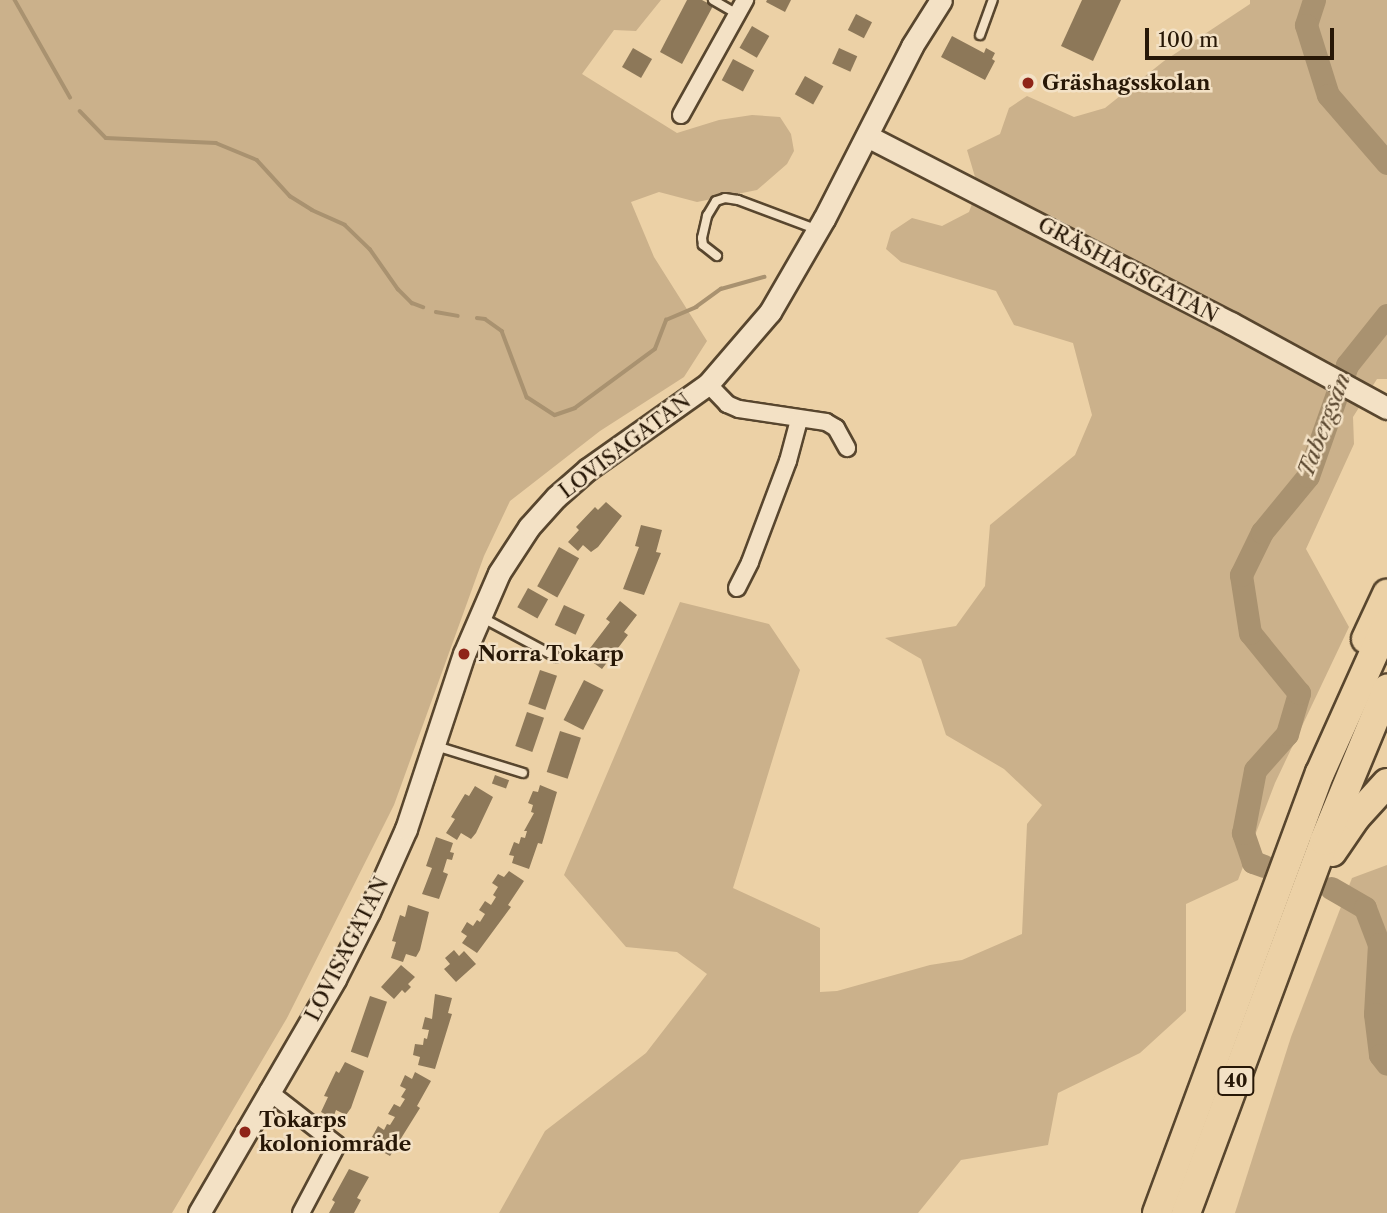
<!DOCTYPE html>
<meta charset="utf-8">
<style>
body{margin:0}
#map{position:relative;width:1387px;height:1213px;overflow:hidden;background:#ecd1a6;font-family:"Libre Caslon Text",serif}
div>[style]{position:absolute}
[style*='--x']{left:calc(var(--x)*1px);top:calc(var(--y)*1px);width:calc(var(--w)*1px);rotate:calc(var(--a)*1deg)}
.green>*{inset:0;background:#cbb18b}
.stream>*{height:3.5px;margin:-1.75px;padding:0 1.75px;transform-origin:1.75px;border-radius:1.75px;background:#a99270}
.river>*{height:23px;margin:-11.5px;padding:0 11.5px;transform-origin:11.5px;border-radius:11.5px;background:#a99270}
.building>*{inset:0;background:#8d7859;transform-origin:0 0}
.roads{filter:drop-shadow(2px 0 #58462e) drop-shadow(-2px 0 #58462e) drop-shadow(0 2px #58462e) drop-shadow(0 -2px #58462e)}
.lane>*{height:8px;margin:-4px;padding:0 4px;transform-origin:4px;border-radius:4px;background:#f3e1c5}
.street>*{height:16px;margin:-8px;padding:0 8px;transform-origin:8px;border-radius:8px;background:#f3e1c5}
.secondary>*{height:21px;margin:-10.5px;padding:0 10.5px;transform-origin:10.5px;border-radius:10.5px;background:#f3e1c5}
.highway>*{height:28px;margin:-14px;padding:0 14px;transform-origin:14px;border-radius:14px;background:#ecd1a6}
.dots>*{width:19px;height:19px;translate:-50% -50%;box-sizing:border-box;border:4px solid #f3e1c5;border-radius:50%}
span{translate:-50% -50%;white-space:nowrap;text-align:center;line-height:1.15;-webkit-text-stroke:5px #f3e1c5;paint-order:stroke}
.shield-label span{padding:2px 5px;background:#f3e1c5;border:2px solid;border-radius:5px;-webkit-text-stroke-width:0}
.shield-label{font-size:19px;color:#271706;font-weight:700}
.poi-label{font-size:21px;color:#271706;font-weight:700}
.left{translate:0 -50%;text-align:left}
.street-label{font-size:21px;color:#271706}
.water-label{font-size:23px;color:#5b4830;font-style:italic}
.scale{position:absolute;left:1145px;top:28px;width:189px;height:32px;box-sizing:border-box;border:4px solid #271706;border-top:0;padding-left:9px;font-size:21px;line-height:24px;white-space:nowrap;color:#271706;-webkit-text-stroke:5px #f3e1c5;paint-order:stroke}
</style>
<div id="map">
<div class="green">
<div style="clip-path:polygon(0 0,661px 0,636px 31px,614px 30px,582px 74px,677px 133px,719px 120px,752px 115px,780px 117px,791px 134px,794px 151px,787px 164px,757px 190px,697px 202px,659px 192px,631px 202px,654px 257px,707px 341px,684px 377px,600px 431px,510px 501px,484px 556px,394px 805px,287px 1018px,172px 1213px,0 1213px)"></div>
<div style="clip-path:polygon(1250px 0,1387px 0,1387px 379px,1377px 379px,1353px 417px,1354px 444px,1306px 549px,1349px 627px,1275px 783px,1238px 880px,1186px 904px,1186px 1011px,1140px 1053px,1058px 1093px,1048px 1145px,961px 1160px,918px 1213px,499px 1213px,545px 1131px,646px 1053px,707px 974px,677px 952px,626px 947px,564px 875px,680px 602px,769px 624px,800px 670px,733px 888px,820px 928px,820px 992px,837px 991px,930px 965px,962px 960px,1022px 934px,1027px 824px,1042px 805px,1004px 769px,946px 735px,921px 659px,885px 638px,956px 626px,985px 586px,990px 525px,1075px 455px,1092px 415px,1073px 343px,1014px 325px,996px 291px,901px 262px,886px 249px,891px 232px,912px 218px,942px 226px,969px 212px,978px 187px,967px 150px,1000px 134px,1009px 108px,1027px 96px,1074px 117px,1105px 108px,1164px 61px,1250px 4px)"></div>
<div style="clip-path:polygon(1387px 865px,1387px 1213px,1235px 1213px,1291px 1037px,1352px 878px)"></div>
</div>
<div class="stream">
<div style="--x:15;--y:0;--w:112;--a:60.4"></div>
<div style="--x:80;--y:111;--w:37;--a:46"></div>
<div style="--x:106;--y:138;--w:110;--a:2.6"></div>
<div style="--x:216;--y:143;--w:44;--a:22.5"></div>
<div style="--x:257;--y:160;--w:49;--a:47.5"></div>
<div style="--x:290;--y:196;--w:26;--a:32"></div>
<div style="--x:312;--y:210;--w:36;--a:24"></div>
<div style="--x:345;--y:225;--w:35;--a:44"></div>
<div style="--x:370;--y:249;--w:49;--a:55"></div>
<div style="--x:398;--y:289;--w:20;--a:45"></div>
<div style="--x:412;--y:303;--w:12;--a:20"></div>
<div style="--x:436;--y:312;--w:22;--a:10"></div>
<div style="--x:477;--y:318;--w:8;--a:7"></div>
<div style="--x:485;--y:319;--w:21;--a:35"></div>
<div style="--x:502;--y:331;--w:71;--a:69.3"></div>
<div style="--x:527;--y:397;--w:33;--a:33"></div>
<div style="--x:555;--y:415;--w:21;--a:-19"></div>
<div style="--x:575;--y:408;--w:99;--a:-36.4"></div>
<div style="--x:655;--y:349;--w:31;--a:-69"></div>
<div style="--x:666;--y:320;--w:33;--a:-23"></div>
<div style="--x:696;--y:307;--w:31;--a:-36"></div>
<div style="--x:721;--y:289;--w:45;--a:-15.6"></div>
</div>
<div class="river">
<div style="--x:1314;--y:0;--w:26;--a:108"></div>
<div style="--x:1306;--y:25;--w:73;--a:72.6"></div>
<div style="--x:1328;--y:95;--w:90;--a:49.1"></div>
<div style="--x:1264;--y:866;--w:12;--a:-160"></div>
<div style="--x:1253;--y:862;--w:31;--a:-109"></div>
<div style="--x:1243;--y:833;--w:64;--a:-79.2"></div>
<div style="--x:1255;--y:770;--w:48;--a:-48.4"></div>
<div style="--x:1287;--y:734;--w:43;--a:-73.7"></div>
<div style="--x:1299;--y:693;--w:77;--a:-129.2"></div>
<div style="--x:1250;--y:633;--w:59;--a:-98.8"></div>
<div style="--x:1241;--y:575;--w:48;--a:-64"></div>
<div style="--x:1262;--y:532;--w:72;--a:-50.6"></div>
<div style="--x:1308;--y:476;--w:118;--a:-70.6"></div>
<div style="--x:1347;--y:365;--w:64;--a:-51.3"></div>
<div style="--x:1331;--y:888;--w:39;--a:30"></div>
<div style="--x:1365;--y:908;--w:39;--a:69"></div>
<div style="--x:1379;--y:944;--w:70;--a:93.3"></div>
<div style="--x:1375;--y:1014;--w:41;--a:83"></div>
<div style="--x:1380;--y:1055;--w:11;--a:52"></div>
</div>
<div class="building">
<div style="clip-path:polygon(687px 0,702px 0,713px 6px,682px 64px,660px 52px)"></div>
<div style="clip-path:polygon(767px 0,791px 0,785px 12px,766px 2px)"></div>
<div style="clip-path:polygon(1082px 0,1121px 0,1093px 61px,1061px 46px)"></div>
<div style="left:856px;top:14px;width:18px;height:18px;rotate:27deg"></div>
<div style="left:752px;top:26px;width:20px;height:25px;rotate:30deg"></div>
<div style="clip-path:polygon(952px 36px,984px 53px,986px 48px,995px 53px,992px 59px,995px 61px,985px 80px,941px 57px)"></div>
<div style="left:633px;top:48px;width:22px;height:22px;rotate:30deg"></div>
<div style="left:839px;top:48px;width:20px;height:17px;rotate:24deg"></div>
<div style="left:733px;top:59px;width:24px;height:24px;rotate:28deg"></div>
<div style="left:805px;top:76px;width:21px;height:21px;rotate:29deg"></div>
<div style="clip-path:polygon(606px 502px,622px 516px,598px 547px,591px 552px,583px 545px,578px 551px,568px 542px,579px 530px,576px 527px,595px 507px,598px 510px)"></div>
<div style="clip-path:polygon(641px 525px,662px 530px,656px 552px,661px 553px,644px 595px,623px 589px,639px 547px,635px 546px)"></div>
<div style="left:559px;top:547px;width:23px;height:45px;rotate:29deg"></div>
<div style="left:528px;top:588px;width:23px;height:22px;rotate:29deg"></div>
<div style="clip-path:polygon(620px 601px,637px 615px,624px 632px,628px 635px,602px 669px,584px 656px,610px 622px,606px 619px)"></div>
<div style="left:564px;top:605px;width:23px;height:22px;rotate:25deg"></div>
<div style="left:540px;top:670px;width:18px;height:36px;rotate:19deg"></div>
<div style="left:584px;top:680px;width:22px;height:45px;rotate:27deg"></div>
<div style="left:527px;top:712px;width:18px;height:36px;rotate:19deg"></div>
<div style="left:560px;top:731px;width:22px;height:43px;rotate:18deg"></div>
<div style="left:495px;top:775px;width:15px;height:9px;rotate:20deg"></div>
<div style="clip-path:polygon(540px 785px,557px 792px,542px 844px,538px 843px,529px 869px,512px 863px,514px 856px,509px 855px,514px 842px,519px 844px,521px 837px,525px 838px,527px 831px,524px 831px,534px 813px,531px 812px,533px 805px,528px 803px,533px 791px,538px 792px)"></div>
<div style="clip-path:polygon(475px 786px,493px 797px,476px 833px,471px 839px,461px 833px,457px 840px,446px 833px,455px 819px,451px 817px,465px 794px,469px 796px)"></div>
<div style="clip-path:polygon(436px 837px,453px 843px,450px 852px,454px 853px,452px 860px,447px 859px,443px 872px,448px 874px,439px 899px,422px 894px,432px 868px,426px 866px)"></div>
<div style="clip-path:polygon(509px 871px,524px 881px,508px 905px,511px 907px,477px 953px,462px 943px,467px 936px,461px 932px,467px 922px,473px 926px,477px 920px,480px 922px,485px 914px,479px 910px,485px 901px,491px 905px,496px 897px,493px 895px,498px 887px,492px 883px,498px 874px,504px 877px)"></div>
<div style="clip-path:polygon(408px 905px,429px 912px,420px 950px,416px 957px,406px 954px,403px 962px,391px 958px,396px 942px,392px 941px,400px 915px,405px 917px)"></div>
<div style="clip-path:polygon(454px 950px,459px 956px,464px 951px,476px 964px,456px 982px,444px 969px,450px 964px,445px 958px)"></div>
<div style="clip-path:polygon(401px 965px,415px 977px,408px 984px,411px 987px,405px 993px,402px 990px,394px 999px,381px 987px)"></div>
<div style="clip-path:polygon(435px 994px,452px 998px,448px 1013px,452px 1014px,435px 1069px,418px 1065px,420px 1057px,413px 1055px,415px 1044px,423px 1045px,424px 1038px,427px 1039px,429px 1030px,422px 1029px,425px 1017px,432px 1019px)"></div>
<div style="left:370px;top:996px;width:18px;height:59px;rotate:19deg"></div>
<div style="clip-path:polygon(345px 1062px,364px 1071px,351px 1108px,346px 1115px,336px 1110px,333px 1118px,321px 1112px,328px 1097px,324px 1096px,336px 1071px,339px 1073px)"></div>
<div style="clip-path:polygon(415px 1072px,431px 1081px,417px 1106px,420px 1108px,390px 1156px,374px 1147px,378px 1140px,372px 1137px,378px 1126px,384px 1130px,387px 1124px,390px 1125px,395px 1117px,388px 1114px,394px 1104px,400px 1107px,405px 1099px,401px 1097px,406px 1089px,400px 1086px,405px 1075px,412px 1079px)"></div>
<div style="clip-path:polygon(349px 1169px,369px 1177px,357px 1198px,361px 1200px,354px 1213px,329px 1213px,335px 1202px,332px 1200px)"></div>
</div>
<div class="roads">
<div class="lane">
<div style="--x:713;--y:0;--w:28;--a:30"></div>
<div style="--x:980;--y:35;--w:37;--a:-70"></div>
<div style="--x:717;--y:256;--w:18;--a:-142"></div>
<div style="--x:703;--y:245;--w:7;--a:-98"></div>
<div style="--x:702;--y:238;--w:23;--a:-77"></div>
<div style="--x:707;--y:216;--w:17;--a:-59"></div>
<div style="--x:716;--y:201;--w:9;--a:-18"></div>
<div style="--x:725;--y:198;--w:13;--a:9"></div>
<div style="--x:738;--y:200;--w:82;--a:20.6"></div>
<div style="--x:481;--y:617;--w:85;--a:28.1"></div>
<div style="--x:436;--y:746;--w:91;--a:17.2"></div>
</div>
<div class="street">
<div style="--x:681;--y:115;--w:132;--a:-60.9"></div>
<div style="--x:708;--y:384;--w:28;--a:46"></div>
<div style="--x:727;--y:404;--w:13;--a:23"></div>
<div style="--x:739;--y:409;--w:88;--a:8.5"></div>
<div style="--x:826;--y:422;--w:12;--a:31"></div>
<div style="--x:836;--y:428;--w:23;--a:61"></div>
<div style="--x:737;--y:588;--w:29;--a:-63"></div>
<div style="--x:750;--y:562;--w:108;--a:-69.4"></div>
<div style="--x:788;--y:461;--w:42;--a:-75"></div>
<div style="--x:268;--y:1091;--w:88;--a:38"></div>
<div style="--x:337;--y:1145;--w:77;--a:117.9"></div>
</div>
<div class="secondary">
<div style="--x:867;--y:136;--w:409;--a:27.2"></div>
<div style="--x:1231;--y:323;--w:178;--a:28.6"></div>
<div style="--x:199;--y:1213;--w:271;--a:-59.8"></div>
<div style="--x:335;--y:979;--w:75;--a:-63.1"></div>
<div style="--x:369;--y:912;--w:91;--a:-66"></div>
<div style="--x:406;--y:829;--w:184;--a:-71.7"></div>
<div style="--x:464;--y:654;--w:88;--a:-66.6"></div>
<div style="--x:499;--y:573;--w:55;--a:-56.9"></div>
<div style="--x:529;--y:527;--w:40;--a:-48"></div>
<div style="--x:556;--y:497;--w:43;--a:-41.2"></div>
<div style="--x:588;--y:469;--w:147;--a:-35.3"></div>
<div style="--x:708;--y:384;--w:95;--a:-49.3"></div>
<div style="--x:770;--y:312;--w:108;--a:-59.9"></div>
<div style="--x:824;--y:219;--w:194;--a:-63"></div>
<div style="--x:912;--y:46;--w:54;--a:-57.8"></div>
</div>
<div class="highway">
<div style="--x:1366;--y:639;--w:50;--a:-65"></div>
<div style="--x:1332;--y:852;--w:42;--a:-55.6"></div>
<div style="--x:1356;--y:817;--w:46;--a:-47.6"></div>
<div style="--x:1157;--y:1213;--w:469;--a:-69.7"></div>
<div style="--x:1320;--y:773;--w:163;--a:-65.8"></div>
<div style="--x:1186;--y:1213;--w:397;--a:-69.6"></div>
<div style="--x:1324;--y:841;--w:165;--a:-67.5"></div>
</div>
</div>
<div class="dots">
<div style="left:1028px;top:83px;background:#8f2418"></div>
<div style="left:464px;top:654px;background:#8f2418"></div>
<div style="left:245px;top:1132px;background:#8f2418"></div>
</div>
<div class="shield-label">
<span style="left:1236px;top:1081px">40</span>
</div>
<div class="poi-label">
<span class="left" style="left:1042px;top:83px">Gräshagsskolan</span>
<span class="left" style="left:478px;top:654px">Norra Tokarp</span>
<span class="left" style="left:259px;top:1132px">Tokarps<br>koloniområde</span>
</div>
<div class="street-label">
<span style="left:1128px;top:270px;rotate:28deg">GRÄSHAGSGATAN</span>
<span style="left:625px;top:446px;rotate:-37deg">LOVISAGATAN</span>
<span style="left:347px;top:949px;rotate:-63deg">LOVISAGATAN</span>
</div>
<div class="water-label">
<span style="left:1324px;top:425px;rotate:-69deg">Tabergsån</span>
</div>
<div class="scale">100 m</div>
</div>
